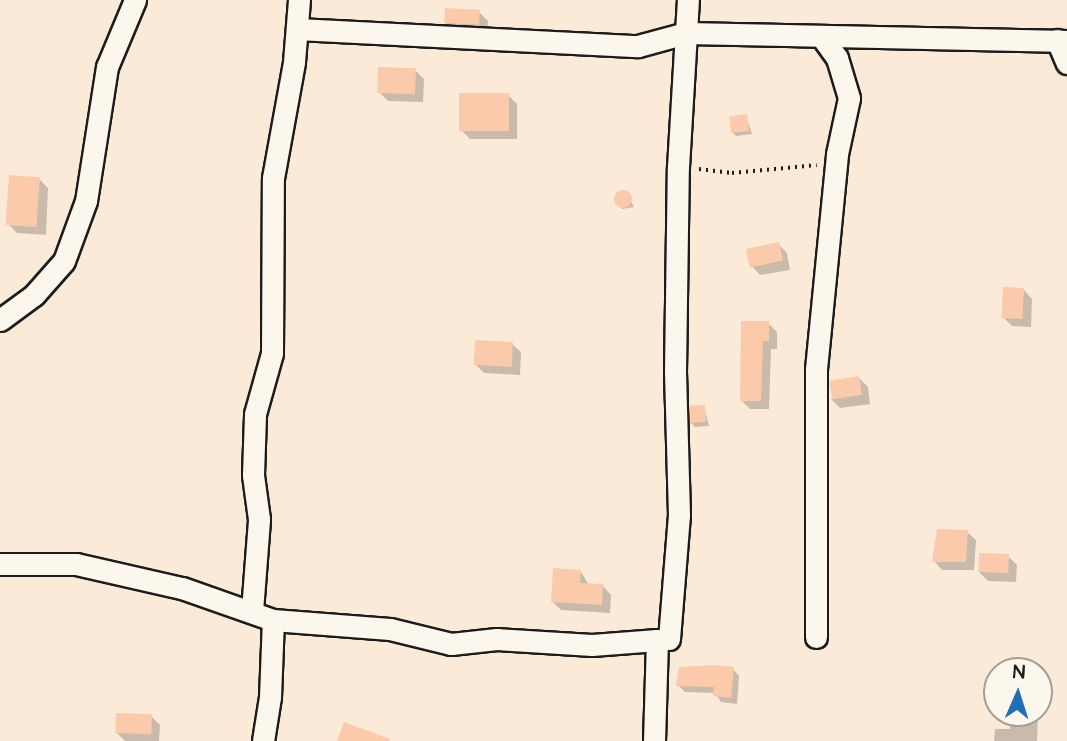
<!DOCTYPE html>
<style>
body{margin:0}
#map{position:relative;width:1067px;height:741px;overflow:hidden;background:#fbead8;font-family:"Architects Daughter",sans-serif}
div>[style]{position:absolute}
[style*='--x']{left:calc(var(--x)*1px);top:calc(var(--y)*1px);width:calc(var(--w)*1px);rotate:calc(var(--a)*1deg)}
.shadow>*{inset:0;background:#0003}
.building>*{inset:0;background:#fbcaab;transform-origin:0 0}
.round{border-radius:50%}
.path>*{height:3.5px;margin-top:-1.75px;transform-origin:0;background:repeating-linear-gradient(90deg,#1c1c1c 0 2px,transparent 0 7px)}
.roads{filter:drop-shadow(2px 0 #1c1c1c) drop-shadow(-2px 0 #1c1c1c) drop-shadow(0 2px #1c1c1c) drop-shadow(0 -2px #1c1c1c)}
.minor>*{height:21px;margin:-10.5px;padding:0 10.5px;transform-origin:10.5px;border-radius:10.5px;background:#fbf7ec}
span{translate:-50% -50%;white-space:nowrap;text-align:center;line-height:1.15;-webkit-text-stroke:5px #fbf7ec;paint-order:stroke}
.north{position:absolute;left:983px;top:657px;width:70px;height:70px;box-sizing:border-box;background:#fbf7ec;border:2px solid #a29f99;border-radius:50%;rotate:3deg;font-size:19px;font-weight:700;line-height:28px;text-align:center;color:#1c1c1c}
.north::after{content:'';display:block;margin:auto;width:24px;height:32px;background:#1f6fb2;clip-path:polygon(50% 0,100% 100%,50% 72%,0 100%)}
</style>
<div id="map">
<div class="shadow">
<div style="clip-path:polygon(479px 12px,488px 21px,487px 33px,455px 31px,446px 23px)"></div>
<div style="clip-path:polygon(415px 70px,424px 79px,423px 102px,388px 101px,379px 92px)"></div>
<div style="clip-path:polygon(508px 95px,517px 104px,517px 139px,470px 139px,461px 130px)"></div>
<div style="clip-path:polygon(746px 116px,752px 134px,736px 136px,732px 132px)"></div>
<div style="clip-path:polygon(39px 179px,48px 188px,46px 235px,17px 233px,9px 225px)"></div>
<div style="clip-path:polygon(628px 195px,634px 207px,622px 209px,617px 197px)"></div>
<div style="clip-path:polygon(778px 244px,787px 253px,790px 270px,760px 275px,752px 266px)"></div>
<div style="clip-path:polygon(1024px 290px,1032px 299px,1031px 327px,1012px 326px,1003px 317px)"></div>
<div style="clip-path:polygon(768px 323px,777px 332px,777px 349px,771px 349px,769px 409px,750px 409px,741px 400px)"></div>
<div style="clip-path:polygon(512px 344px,521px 352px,520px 375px,484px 373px,475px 364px)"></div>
<div style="clip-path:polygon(859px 378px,868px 387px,870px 404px,840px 408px,831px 399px)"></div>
<div style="clip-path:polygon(704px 407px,709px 426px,695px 427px,691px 423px)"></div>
<div style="clip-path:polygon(967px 532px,976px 540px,974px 570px,942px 570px,934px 561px)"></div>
<div style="clip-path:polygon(1008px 556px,1017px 565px,1016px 582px,988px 581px,979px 572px)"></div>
<div style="clip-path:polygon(581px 572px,589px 585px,603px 586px,611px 595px,610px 613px,561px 610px,552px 601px)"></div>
<div style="clip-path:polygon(733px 669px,739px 676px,737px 704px,721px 702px,715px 693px,685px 692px,678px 685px)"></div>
<div style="clip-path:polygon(1011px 713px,1038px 713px,1037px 741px,994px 741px,995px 729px,1010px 729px)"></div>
<div style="clip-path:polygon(151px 716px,160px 725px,159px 741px,125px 741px,116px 732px)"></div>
</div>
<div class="building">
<div style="left:445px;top:8px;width:35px;height:15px;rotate:3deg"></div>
<div style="left:378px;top:67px;width:38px;height:26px;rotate:2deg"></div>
<div style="left:509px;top:93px;width:38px;height:50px;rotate:90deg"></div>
<div style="left:747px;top:114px;width:17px;height:18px;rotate:83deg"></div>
<div style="left:9px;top:175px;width:31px;height:50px;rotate:4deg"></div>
<div class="round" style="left:614px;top:190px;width:18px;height:18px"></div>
<div style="left:779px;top:242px;width:19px;height:34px;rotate:78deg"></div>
<div style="left:1003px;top:287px;width:21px;height:31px;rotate:3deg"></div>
<div style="clip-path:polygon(741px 321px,769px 321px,769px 341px,763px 341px,761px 401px,740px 401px)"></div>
<div style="left:475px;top:340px;width:38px;height:25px;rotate:3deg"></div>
<div style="left:859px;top:376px;width:19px;height:30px;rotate:81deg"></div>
<div style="left:705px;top:405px;width:17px;height:16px;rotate:87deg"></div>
<div style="clip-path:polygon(937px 529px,968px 530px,966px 562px,932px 562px)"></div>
<div style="left:979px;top:553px;width:30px;height:19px;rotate:2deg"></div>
<div style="clip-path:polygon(553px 568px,581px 570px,580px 583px,603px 584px,602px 605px,551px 602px)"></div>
<div style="clip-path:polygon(716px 665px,734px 667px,731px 698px,713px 696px,714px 687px,676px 686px,679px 667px)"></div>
<div style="left:116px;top:713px;width:36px;height:20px;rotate:2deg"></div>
<div style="clip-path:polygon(344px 722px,390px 739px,389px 741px,337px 741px)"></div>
</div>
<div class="path">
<div style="--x:699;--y:169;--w:33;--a:7"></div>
<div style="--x:732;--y:173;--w:85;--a:-5.4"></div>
</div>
<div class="roads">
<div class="minor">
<div style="--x:297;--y:29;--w:341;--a:2.9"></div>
<div style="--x:638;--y:46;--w:50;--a:-15.2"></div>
<div style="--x:686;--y:33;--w:381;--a:1.2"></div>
<div style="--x:1057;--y:40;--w:25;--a:67"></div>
<div style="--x:0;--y:320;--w:42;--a:-36.3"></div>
<div style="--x:34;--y:295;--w:45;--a:-48.6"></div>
<div style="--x:64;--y:261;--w:64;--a:-69.9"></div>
<div style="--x:86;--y:201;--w:136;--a:-81.1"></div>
<div style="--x:107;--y:67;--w:73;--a:-67.3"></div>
<div style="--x:0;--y:564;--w:76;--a:0"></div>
<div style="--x:76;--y:564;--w:109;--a:12.8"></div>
<div style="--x:182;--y:588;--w:96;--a:19.4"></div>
<div style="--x:273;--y:620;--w:117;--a:4.4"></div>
<div style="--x:390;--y:629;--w:63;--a:13.8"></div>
<div style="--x:451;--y:644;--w:46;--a:-6.2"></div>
<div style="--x:497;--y:639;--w:95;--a:3.6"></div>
<div style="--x:592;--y:645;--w:65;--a:-4.4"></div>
<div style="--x:657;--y:640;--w:101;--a:91.7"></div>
<div style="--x:252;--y:611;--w:92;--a:-85.6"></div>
<div style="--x:259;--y:519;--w:44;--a:-97.8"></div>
<div style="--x:253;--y:475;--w:61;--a:-88.1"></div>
<div style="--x:255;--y:414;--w:63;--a:-74.4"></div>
<div style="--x:272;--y:353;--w:175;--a:-89.7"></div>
<div style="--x:273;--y:178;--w:118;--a:-79.7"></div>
<div style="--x:294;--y:62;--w:62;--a:-85.4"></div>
<div style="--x:816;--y:637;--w:268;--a:-90"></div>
<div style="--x:816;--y:369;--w:216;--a:-84.4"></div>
<div style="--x:837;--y:154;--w:57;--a:-77.9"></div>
<div style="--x:849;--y:98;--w:42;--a:-106.7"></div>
<div style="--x:837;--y:58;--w:27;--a:-126"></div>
<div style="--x:669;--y:639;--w:124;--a:-85.4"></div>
<div style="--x:679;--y:515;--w:143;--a:-91.6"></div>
<div style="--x:675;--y:372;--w:205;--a:-89.2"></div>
<div style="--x:678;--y:167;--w:167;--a:-86.6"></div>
<div style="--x:263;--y:741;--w:45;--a:-81"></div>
<div style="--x:270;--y:697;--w:77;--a:-87.8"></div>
</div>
</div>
<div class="north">N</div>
</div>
